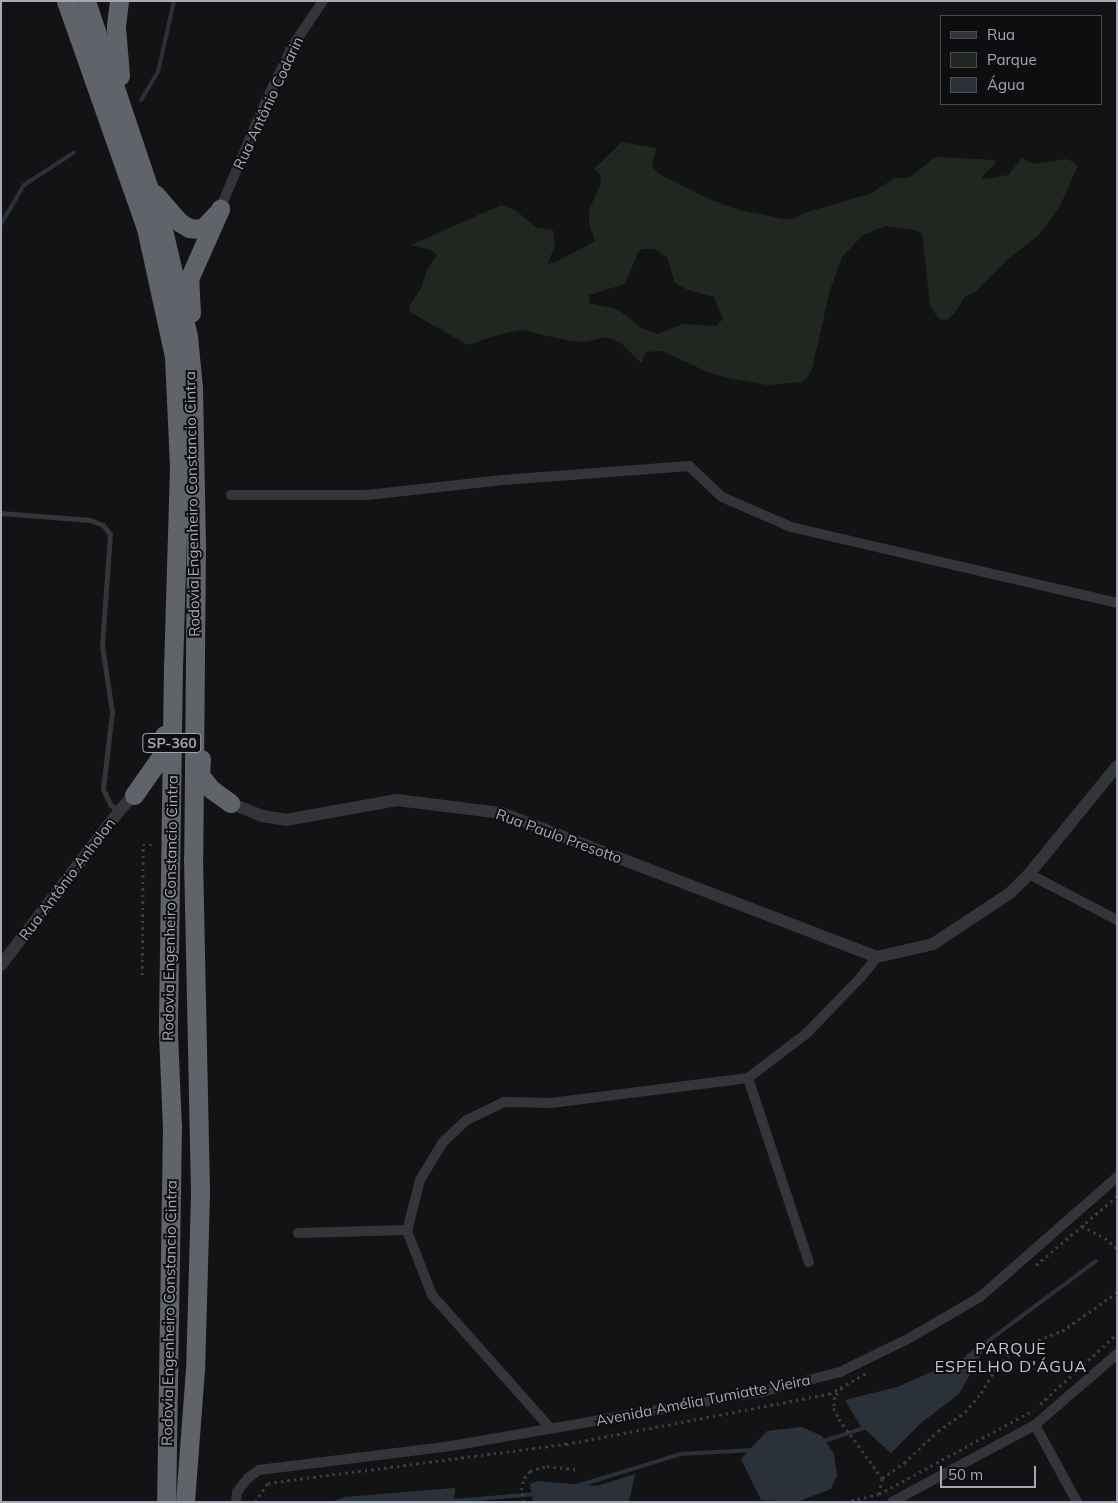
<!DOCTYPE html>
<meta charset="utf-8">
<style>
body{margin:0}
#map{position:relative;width:1118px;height:1503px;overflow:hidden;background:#131315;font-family:Mulish,sans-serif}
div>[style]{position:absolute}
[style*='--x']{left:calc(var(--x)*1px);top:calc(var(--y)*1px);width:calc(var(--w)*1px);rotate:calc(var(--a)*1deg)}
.green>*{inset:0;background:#1f2720}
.water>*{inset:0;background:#2a3138}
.stream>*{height:4px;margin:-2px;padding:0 2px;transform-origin:2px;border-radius:2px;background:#2a3138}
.path>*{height:2.5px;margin-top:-1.25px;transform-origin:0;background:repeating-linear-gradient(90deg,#3a3c40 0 2.5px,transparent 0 6.5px)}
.service>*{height:5px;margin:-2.5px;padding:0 2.5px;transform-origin:2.5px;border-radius:2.5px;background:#343539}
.minor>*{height:10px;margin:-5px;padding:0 5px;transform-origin:5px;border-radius:5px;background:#343539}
.tertiary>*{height:12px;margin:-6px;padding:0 6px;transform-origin:6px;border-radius:6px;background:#343539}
.motorway>*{height:19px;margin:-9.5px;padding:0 9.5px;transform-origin:9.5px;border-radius:9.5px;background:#60636a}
span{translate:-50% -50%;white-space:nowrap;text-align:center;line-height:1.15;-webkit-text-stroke:4px #0e0e10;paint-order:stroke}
.shield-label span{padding:1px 4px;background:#0e0e10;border:1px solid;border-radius:4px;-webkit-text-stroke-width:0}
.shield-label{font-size:14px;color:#a5a9b5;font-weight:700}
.street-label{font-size:15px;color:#a5a9b5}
.neighbourhood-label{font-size:16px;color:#c6c8d1;letter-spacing:1px}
.frame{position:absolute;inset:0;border:2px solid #a5a9b5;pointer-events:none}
.legend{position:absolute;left:940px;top:15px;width:162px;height:90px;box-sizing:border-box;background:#0e0e10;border:1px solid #4a4c52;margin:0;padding:6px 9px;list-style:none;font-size:15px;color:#a5a9b5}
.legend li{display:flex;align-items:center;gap:10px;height:25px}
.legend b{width:25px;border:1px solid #4a4c52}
.scale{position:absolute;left:940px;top:1466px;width:96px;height:22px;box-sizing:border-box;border:2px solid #a5a9b5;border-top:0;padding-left:6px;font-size:15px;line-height:18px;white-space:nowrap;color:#a5a9b5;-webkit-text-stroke:4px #0e0e10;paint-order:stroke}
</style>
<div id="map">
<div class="green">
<div style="clip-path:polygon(evenodd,622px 142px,656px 148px,652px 166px,659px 174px,711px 200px,739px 210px,784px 219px,794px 219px,804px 213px,872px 193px,894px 178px,909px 178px,935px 157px,995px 160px,996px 163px,982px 176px,984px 179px,1008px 175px,1022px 158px,1033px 164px,1066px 159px,1074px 162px,1077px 167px,1060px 206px,1040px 234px,1007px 260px,975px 292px,965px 296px,955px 313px,947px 320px,939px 319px,930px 306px,922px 234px,916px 230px,885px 226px,862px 236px,842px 257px,830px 290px,812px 369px,808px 377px,801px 382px,767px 385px,728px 378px,708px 372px,662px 351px,646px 352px,642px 362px,640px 362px,621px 343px,606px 337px,585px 342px,570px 341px,522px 330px,497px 335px,468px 345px,410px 312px,409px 307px,421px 288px,427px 270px,437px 255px,431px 250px,411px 245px,501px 205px,515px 210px,537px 228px,553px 230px,555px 244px,548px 264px,558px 261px,595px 241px,589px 224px,589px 210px,601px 183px,600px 174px,594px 169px,622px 142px,643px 249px,654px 249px,667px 257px,675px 283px,688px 290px,714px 297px,723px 319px,716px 326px,683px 324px,657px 334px,642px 328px,617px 309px,589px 303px,589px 295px,625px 284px,638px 252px,643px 249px)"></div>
</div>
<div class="water">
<div style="clip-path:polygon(984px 1349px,959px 1394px,921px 1423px,891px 1453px,860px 1425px,845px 1400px,897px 1387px)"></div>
<div style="clip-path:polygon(802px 1427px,822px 1436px,834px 1454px,837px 1476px,831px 1489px,797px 1502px,761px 1500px,741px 1459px,767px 1431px)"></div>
<div style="clip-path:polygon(635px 1474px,629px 1502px,533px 1502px,530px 1484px,538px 1481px,597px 1486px)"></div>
<div style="clip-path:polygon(455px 1488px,454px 1502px,333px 1502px,344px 1497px)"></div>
</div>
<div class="stream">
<div style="--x:141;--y:100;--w:33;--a:-59"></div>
<div style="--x:158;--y:72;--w:73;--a:-77.3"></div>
<div style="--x:1;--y:224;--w:45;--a:-59.5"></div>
<div style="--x:24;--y:185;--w:59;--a:-33.1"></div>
<div style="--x:968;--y:1356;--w:159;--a:-36.6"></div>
<div style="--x:821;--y:1442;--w:48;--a:-18.1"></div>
<div style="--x:577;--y:1486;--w:109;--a:-17.1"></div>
<div style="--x:681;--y:1454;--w:72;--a:-3.2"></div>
<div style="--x:441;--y:1502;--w:95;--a:-4.8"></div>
</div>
<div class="path">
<div style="--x:142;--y:975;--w:130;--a:-89.6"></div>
<div style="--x:143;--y:845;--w:12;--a:0"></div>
<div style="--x:1082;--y:1226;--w:26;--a:28"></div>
<div style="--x:1105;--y:1238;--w:16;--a:40"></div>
<div style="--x:1036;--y:1265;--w:106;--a:-40.4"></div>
<div style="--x:842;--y:1388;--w:11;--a:128"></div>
<div style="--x:835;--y:1397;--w:11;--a:95"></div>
<div style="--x:834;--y:1408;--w:12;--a:66"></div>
<div style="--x:839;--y:1419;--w:73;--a:53.9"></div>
<div style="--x:1040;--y:1404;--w:104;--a:-42.3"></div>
<div style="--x:879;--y:1494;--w:16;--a:-79"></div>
<div style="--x:882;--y:1478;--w:27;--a:-34"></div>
<div style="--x:904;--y:1463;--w:47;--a:-43.3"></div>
<div style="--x:938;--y:1431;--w:33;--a:-35"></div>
<div style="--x:965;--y:1412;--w:25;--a:-50"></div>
<div style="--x:981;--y:1393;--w:26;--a:-59"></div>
<div style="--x:994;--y:1371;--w:30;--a:-48"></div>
<div style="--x:1014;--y:1349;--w:51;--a:-20.6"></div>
<div style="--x:1062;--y:1331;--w:67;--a:-35.3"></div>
<div style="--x:255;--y:1502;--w:23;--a:-56"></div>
<div style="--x:268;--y:1483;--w:301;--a:-7.5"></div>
<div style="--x:566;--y:1444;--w:268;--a:-10.8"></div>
<div style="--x:829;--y:1394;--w:43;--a:-29.6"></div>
<div style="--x:524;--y:1502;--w:12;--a:-104"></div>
<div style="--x:521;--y:1490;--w:12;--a:-76"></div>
<div style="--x:524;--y:1478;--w:9;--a:-49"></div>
<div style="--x:530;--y:1471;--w:18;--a:-16"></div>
<div style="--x:547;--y:1466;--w:31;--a:7"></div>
<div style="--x:845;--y:1502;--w:35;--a:-13"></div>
<div style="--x:879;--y:1494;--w:176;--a:-28.5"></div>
</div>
<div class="service">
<div style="--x:1;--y:513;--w:89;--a:4.5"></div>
<div style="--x:90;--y:520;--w:14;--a:21"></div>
<div style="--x:103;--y:525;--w:11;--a:52"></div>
<div style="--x:110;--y:534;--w:112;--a:94.1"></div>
<div style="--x:102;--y:646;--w:67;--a:81.4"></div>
<div style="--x:112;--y:712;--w:78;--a:96.7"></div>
<div style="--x:103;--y:789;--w:17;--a:65"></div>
<div style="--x:110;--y:804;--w:11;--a:41"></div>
</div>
<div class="minor">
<div style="--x:220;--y:209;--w:113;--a:-67.1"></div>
<div style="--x:264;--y:105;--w:67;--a:-64.2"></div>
<div style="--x:293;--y:45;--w:53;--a:-55.7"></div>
<div style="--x:231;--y:495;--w:136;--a:0"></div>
<div style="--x:367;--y:495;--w:137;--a:-6.3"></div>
<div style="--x:503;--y:480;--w:187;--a:-4.3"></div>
<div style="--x:689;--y:466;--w:45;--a:43.2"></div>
<div style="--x:722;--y:497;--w:75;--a:23.5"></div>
<div style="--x:791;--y:527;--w:335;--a:13.1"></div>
<div style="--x:1029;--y:874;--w:99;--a:27.6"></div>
<div style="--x:748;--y:1078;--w:194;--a:71.7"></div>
<div style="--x:298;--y:1233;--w:110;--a:-1.6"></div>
<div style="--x:1035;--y:1425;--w:88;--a:61.4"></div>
<div style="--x:551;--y:1429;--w:179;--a:-131.6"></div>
<div style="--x:432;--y:1295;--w:69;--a:-111.3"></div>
<div style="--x:407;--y:1231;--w:53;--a:-75.7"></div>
<div style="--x:420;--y:1180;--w:44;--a:-58.8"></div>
<div style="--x:443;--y:1142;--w:33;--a:-43"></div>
<div style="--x:467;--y:1120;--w:41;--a:-25.9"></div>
<div style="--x:504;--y:1102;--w:47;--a:1.2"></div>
<div style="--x:551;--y:1103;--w:199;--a:-7.2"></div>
<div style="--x:748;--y:1078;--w:74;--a:-37.3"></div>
<div style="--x:807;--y:1033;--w:78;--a:-46"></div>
<div style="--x:861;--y:977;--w:26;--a:-51"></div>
<div style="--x:236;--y:1502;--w:10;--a:-84"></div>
<div style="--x:237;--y:1492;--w:18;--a:-52"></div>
<div style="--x:248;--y:1478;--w:14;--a:-36"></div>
<div style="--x:259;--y:1470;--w:193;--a:-7.1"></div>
<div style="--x:451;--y:1446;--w:316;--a:-9.9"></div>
<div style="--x:762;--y:1392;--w:81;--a:-14.4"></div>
<div style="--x:840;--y:1372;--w:73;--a:-25.9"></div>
<div style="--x:906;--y:1340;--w:86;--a:-30.2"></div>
<div style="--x:980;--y:1297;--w:182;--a:-41.2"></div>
<div style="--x:892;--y:1502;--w:162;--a:-28.3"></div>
<div style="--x:1035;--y:1425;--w:108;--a:-40.9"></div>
</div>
<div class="tertiary">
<div style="--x:230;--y:803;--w:35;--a:22"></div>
<div style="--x:262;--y:816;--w:24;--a:9"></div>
<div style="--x:286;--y:820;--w:113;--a:-10.2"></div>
<div style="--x:397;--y:800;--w:106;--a:7.1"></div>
<div style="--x:502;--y:813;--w:402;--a:21"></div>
<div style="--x:877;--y:957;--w:57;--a:-13.1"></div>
<div style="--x:933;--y:944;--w:92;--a:-33.5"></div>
<div style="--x:1010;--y:893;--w:27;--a:-45"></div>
<div style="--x:1029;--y:874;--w:139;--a:-50.8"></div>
<div style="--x:1;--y:965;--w:194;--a:-52.5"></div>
<div style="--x:119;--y:811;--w:22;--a:-47"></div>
</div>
<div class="motorway">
<div style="--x:66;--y:1;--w:241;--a:70.6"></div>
<div style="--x:146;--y:228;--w:131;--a:77.7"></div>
<div style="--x:174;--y:356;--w:111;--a:87.4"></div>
<div style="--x:179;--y:467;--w:197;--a:91.7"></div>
<div style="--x:173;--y:664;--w:369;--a:90.8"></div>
<div style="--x:168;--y:1033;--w:94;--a:87.6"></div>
<div style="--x:172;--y:1127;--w:375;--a:90.9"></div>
<div style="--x:86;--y:1;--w:246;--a:71.5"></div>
<div style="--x:164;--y:234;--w:105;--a:76.8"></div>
<div style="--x:188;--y:336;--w:52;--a:84.5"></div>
<div style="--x:193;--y:388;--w:154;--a:88.9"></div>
<div style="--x:196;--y:542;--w:315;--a:90.5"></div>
<div style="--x:193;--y:857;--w:337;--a:88.8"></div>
<div style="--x:200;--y:1194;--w:175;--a:91.6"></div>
<div style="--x:195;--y:1369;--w:133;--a:94.3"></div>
<div style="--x:119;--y:1;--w:26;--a:97"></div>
<div style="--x:116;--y:27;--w:49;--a:85.3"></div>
<div style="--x:155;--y:194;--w:37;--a:49"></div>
<div style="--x:179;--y:222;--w:12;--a:31"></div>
<div style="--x:189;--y:228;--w:11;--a:5"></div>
<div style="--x:200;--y:229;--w:6;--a:-31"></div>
<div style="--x:205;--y:226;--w:16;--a:-47"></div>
<div style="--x:191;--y:313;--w:34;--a:-93"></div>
<div style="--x:189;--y:279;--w:77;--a:-66.1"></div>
<div style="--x:201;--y:759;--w:16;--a:94"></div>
<div style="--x:200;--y:775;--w:18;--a:52"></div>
<div style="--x:211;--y:789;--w:24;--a:36"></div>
<div style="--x:134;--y:795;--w:49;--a:-55"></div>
<div style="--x:162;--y:755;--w:20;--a:-84"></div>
</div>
<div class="shield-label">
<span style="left:172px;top:743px">SP-360</span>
</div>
<div class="street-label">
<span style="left:268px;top:103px;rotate:-65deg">Rua Antônio Codarin</span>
<span style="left:192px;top:504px;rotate:-91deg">Rodovia Engenheiro Constancio Cintra</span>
<span style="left:559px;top:836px;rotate:20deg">Rua Paulo Presotto</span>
<span style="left:67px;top:879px;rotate:-53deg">Rua Antônio Anholon</span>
<span style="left:170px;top:908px;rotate:-89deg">Rodovia Engenheiro Constancio Cintra</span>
<span style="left:169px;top:1313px;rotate:-89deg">Rodovia Engenheiro Constancio Cintra</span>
<span style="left:703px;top:1400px;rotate:-11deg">Avenida Amélia Tumiatte Vieira</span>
</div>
<div class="neighbourhood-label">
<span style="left:1011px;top:1357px">PARQUE<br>ESPELHO D'ÁGUA</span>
</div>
<div class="frame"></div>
<ul class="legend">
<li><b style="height:6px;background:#343539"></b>Rua</li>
<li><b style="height:14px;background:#1f2720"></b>Parque</li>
<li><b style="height:14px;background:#2a3138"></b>Água</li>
</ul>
<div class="scale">50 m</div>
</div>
